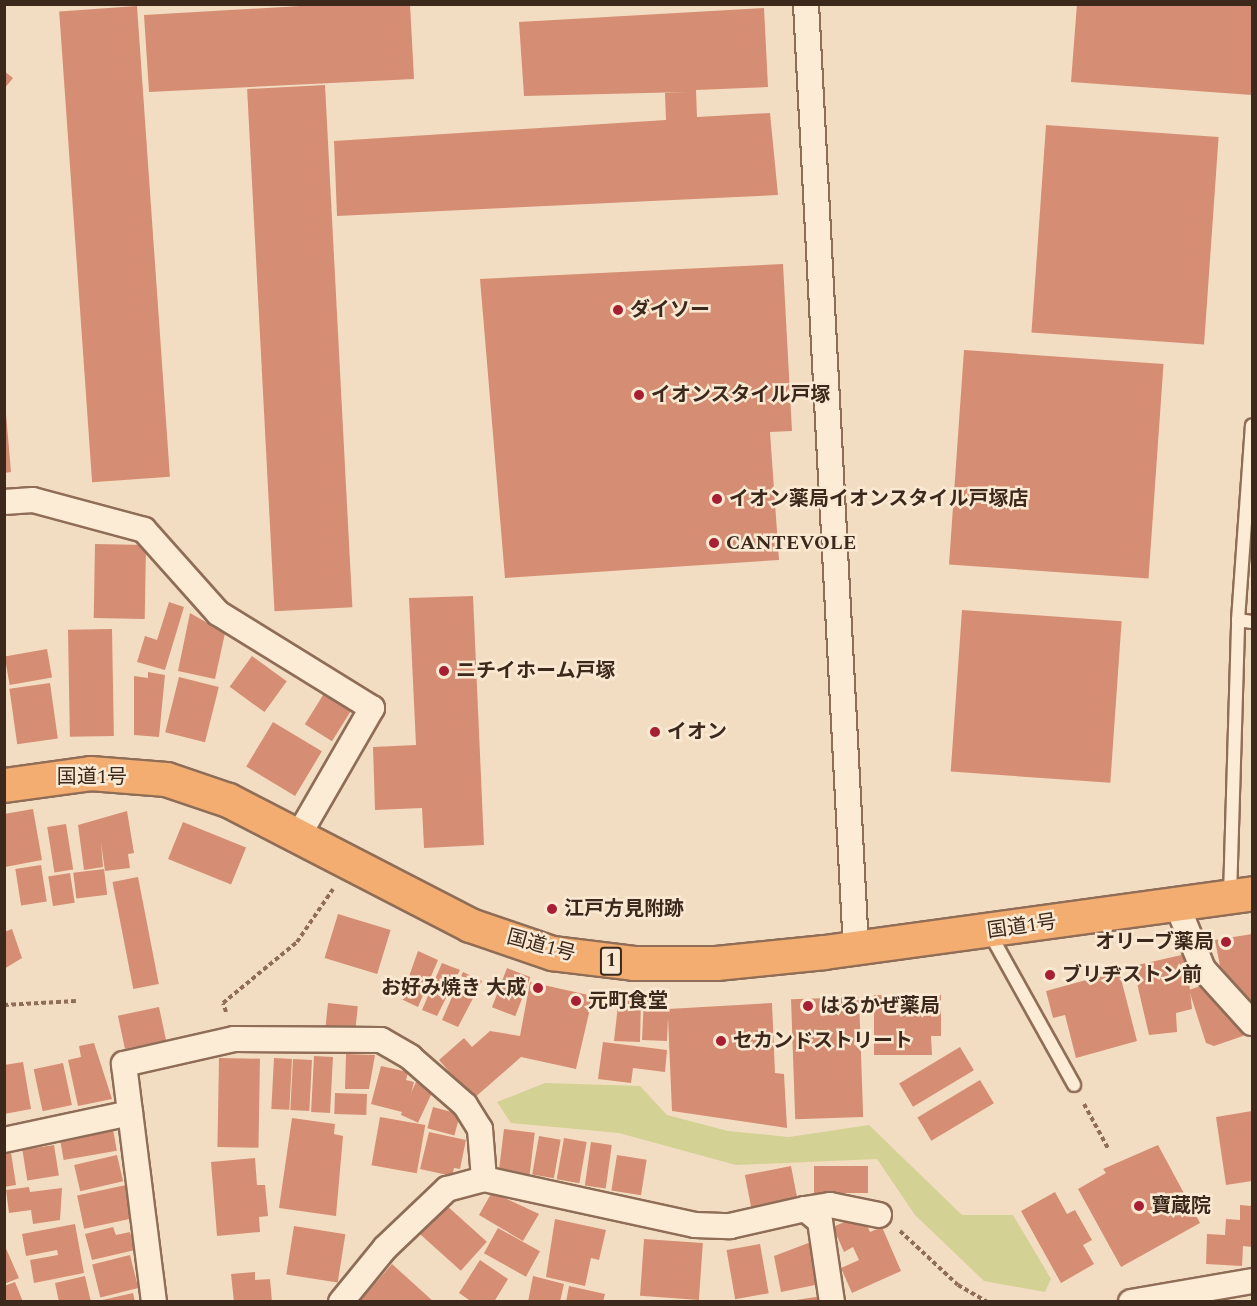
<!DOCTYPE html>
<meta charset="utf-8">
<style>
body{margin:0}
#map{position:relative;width:1257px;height:1306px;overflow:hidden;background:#f3ddc2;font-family:Spectral,"Noto Sans JP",serif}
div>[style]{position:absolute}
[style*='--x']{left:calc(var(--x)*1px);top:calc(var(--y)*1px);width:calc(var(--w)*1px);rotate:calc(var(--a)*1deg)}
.green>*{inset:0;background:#d3d194}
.building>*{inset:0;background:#d58e73;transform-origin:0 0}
.path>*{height:4px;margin-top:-2px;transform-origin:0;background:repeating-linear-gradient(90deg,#8f6d57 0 4.5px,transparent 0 7.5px)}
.roads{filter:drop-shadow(2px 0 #8f6d57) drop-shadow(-2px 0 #8f6d57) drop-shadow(0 2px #8f6d57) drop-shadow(0 -2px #8f6d57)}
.service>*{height:12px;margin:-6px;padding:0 6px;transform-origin:6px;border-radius:6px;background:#fcecd6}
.minor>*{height:24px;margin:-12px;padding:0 12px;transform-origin:12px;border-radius:12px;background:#fcecd6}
.trunk>*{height:33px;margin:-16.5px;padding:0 16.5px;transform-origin:16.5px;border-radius:16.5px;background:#f3ad70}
.dots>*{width:16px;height:16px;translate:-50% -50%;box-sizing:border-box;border:3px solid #f9e9d3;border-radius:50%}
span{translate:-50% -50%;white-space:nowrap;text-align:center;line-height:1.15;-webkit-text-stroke:5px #f9e9d3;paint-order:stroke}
.shield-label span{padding:2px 4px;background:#f9e9d3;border:2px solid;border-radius:4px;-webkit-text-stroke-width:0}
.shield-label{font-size:18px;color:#3d281c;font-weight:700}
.poi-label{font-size:20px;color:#3d281c;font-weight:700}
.left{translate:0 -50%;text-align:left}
.right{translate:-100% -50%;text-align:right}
.street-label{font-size:20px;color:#3d281c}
.frame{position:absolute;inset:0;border:6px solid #3d281c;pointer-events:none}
</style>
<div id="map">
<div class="green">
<div style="clip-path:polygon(545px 1083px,640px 1086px,667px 1115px,728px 1131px,789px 1137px,869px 1125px,962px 1215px,1013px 1215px,1051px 1279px,1045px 1292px,984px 1281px,915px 1215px,877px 1159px,736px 1165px,619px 1133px,511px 1123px,497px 1102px)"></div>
</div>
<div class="building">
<div style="clip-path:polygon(334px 4px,410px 4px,414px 79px,149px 92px,144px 15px)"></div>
<div style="clip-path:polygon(1077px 4px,1252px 4px,1252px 95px,1071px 82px)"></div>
<div style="left:137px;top:6px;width:472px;height:78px;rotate:86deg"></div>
<div style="clip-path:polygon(764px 8px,768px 87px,696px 90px,697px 117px,770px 113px,778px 195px,337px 216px,334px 141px,666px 120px,665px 93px,687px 92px,524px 96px,519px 22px)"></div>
<div style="clip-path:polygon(4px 71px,13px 78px,4px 89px)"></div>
<div style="left:325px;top:85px;width:523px;height:78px;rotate:87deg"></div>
<div style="left:1046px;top:125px;width:173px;height:208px;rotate:4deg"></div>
<div style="clip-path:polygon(783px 264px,792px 431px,770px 432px,779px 560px,505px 578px,480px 279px)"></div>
<div style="left:964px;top:350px;width:200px;height:215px;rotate:4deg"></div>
<div style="clip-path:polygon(6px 414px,11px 472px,4px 473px,4px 415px)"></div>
<div style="left:95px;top:544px;width:51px;height:74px;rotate:1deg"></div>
<div style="clip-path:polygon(473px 596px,484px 845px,424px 848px,422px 808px,375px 810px,373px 747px,416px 745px,409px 598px)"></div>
<div style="clip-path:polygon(169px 602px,184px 607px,165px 670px,137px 662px,145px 636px,157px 640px)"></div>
<div style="left:962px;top:610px;width:160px;height:162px;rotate:4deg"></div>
<div style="clip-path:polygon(190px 613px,225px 633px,215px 679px,178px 671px)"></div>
<div style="left:112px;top:629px;width:107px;height:44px;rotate:89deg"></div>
<div style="left:47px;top:649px;width:29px;height:43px;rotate:80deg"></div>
<div style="left:252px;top:656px;width:43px;height:38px;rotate:36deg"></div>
<div style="clip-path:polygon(148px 672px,165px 675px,159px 737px,134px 735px,134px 676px,148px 678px)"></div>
<div style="left:179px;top:677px;width:41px;height:57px;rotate:14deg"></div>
<div style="left:50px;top:683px;width:56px;height:41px;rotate:82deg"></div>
<div style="left:325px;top:692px;width:32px;height:38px;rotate:32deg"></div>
<div style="left:273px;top:722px;width:57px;height:52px;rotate:31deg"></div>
<div style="clip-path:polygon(33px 809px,42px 860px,5px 867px,4px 814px)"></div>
<div style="clip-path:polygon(127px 811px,134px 853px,128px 854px,130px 868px,105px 871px,101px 843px,103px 867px,84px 870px,78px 825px)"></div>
<div style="left:183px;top:822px;width:68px;height:40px;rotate:22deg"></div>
<div style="left:66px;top:824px;width:46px;height:19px;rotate:81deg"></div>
<div style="left:41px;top:865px;width:37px;height:26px;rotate:81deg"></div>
<div style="left:104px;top:869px;width:26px;height:31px;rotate:83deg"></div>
<div style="left:70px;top:873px;width:30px;height:22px;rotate:81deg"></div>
<div style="left:138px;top:877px;width:109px;height:26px;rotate:79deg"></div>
<div style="left:338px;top:914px;width:55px;height:46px;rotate:17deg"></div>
<div style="clip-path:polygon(12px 929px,22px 958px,4px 969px,4px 932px)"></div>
<div style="clip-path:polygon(1252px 934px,1252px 1004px,1220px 966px,1215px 940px)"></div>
<div style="clip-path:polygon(418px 951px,438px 960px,418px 1007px,401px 999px)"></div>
<div style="clip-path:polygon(1186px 954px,1192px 1009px,1176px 1013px,1177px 1032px,1149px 1035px,1133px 966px)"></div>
<div style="clip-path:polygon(442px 963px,460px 970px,437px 1016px,422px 1010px)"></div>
<div style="left:507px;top:968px;width:25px;height:42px;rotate:21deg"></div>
<div style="clip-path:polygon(1119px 971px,1137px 1041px,1076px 1058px,1065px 1015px,1053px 1018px,1046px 991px)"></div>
<div style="clip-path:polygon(463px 972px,482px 981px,458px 1027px,442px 1020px)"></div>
<div style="clip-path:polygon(530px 982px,593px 996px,576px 1069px,521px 1057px,473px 1099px,439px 1060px,464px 1038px,472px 1047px,490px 1031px,520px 1036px)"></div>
<div style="clip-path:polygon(1206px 984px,1238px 1017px,1243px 1036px,1214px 1046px,1206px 1043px,1189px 990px)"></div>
<div style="clip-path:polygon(874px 995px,941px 995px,941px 1036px,931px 1036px,932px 1055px,874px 1055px)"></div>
<div style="clip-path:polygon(619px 996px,641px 997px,640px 1042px,614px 1041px)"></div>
<div style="left:859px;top:997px;width:120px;height:68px;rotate:88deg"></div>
<div style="clip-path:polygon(644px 998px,668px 998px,668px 1009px,772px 1003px,775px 1073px,784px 1074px,787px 1128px,672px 1111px,668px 1018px,667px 1041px,642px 1040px)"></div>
<div style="left:328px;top:1003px;width:30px;height:27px;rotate:6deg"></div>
<div style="left:159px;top:1007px;width:34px;height:42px;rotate:78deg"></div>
<div style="clip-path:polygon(603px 1042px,667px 1050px,665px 1072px,633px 1068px,631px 1083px,598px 1079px)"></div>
<div style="clip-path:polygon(94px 1043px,112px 1099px,78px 1106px,68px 1060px,81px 1057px,79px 1046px)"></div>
<div style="left:960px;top:1047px;width:27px;height:71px;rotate:59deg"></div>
<div style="clip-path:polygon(346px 1054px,375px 1055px,369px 1089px,345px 1089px)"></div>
<div style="left:314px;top:1056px;width:19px;height:56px;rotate:3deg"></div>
<div style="left:219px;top:1058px;width:41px;height:89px;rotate:1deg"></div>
<div style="left:274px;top:1058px;width:18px;height:51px;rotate:3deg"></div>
<div style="left:293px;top:1059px;width:19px;height:51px;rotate:3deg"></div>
<div style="clip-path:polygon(23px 1062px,31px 1109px,4px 1114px,4px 1065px)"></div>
<div style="left:63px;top:1063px;width:43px;height:30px;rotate:78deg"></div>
<div style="clip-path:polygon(381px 1066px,408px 1072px,406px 1080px,414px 1082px,406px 1113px,371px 1104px)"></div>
<div style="left:980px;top:1080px;width:27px;height:73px;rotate:59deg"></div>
<div style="left:416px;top:1082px;width:19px;height:36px;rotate:25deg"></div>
<div style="left:335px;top:1093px;width:32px;height:21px;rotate:2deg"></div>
<div style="left:433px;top:1107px;width:28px;height:22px;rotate:15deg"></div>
<div style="clip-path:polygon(1252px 1111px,1252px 1181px,1226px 1185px,1216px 1117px)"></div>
<div style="left:380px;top:1117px;width:46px;height:49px;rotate:10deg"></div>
<div style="clip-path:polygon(292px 1118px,335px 1124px,334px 1134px,343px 1136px,336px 1216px,279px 1208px)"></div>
<div style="left:113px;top:1129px;width:22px;height:54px;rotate:80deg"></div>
<div style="left:504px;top:1129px;width:31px;height:42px;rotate:7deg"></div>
<div style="clip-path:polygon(429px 1132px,466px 1140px,460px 1169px,454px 1168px,452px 1176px,420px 1169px)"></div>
<div style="left:539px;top:1136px;width:22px;height:39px;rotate:10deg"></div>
<div style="left:564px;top:1138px;width:23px;height:42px;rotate:10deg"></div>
<div style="left:591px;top:1142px;width:21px;height:44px;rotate:8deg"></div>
<div style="left:54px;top:1145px;width:31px;height:32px;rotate:81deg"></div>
<div style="clip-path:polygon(1158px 1145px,1200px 1223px,1121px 1267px,1078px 1189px,1106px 1173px,1103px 1169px)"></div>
<div style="clip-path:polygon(11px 1153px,16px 1185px,4px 1187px,4px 1154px)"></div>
<div style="left:117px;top:1155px;width:27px;height:44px;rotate:77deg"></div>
<div style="left:617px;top:1155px;width:30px;height:36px;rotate:9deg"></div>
<div style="clip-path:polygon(255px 1158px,257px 1185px,265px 1185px,268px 1216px,259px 1217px,260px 1232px,217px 1236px,211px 1162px)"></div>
<div style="left:791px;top:1166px;width:33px;height:47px;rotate:79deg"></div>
<div style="left:868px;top:1166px;width:27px;height:54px;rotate:90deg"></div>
<div style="left:126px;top:1185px;width:34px;height:50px;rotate:78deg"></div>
<div style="clip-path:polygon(29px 1187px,30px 1192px,62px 1188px,60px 1220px,33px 1224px,31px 1210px,9px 1213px,6px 1190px)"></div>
<div style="clip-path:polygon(492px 1192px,539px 1214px,523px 1241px,479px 1215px)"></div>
<div style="clip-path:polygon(1055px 1192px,1067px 1214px,1075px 1210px,1092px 1240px,1083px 1245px,1094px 1264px,1061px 1283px,1021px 1211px)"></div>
<div style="left:446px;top:1205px;width:55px;height:39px;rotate:42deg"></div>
<div style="clip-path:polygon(1240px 1205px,1252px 1206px,1252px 1247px,1243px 1246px,1242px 1266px,1206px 1264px,1207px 1234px,1225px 1235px,1226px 1219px,1240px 1220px)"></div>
<div style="clip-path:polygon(862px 1214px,870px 1232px,882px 1227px,901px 1271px,852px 1293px,841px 1268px,859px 1260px,853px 1247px,844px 1252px,833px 1227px)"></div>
<div style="clip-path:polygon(555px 1219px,606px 1230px,599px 1260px,591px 1258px,585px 1286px,546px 1277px)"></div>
<div style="clip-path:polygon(75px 1224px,84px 1273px,34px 1283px,30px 1260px,58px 1255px,57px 1250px,26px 1256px,22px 1234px)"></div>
<div style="left:294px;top:1226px;width:52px;height:49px;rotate:9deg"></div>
<div style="clip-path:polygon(113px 1227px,116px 1235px,130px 1232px,135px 1250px,92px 1260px,85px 1234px)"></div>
<div style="left:498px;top:1228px;width:48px;height:29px;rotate:29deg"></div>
<div style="left:644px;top:1239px;width:59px;height:57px;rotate:4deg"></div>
<div style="clip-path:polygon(811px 1242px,820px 1284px,781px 1292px,774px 1256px)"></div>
<div style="clip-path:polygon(4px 1244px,19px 1278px,4px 1284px)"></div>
<div style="left:760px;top:1244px;width:50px;height:34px;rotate:80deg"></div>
<div style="left:130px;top:1255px;width:34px;height:39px;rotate:76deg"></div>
<div style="clip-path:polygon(480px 1260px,508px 1279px,494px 1302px,472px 1302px,459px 1293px)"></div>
<div style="clip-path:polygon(392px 1264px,434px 1302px,359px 1302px)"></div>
<div style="clip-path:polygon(255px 1272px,255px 1280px,270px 1279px,272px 1302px,234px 1302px,231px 1274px)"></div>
<div style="clip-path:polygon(85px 1276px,91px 1302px,59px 1302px,55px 1283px)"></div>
<div style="clip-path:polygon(533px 1276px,564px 1284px,560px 1302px,528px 1302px)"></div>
<div style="clip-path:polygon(15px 1282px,23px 1302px,4px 1302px,4px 1286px)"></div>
<div style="clip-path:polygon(569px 1286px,605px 1294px,603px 1302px,566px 1302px)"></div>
<div style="clip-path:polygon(133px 1293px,135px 1302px,99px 1302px,98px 1301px)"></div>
<div style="clip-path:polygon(822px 1296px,823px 1302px,797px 1302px,796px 1300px)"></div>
</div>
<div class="path">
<div style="--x:4;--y:1005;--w:72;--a:-3.2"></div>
<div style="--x:226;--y:1012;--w:9;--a:-108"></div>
<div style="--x:223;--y:1003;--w:96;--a:-39.5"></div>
<div style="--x:297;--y:942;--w:64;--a:-55.8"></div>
<div style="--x:1084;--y:1104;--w:52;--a:61.5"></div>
<div style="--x:900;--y:1231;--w:79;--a:43"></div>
<div style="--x:958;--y:1285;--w:34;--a:30"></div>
</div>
<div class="roads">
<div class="service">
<div style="--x:1238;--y:620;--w:14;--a:8"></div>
<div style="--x:1230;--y:896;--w:276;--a:-88.3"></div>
<div style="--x:1238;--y:620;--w:195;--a:-85.9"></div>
<div style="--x:989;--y:932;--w:175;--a:60.9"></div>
</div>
<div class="minor">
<div style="--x:806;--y:4;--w:945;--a:86.97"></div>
<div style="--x:4;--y:502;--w:29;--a:-4"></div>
<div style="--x:33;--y:500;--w:115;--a:15.1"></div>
<div style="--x:144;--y:530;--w:111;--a:48.3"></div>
<div style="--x:218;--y:613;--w:181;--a:31.7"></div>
<div style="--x:372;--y:708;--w:148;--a:120"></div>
<div style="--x:1177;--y:905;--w:69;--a:67.9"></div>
<div style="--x:1203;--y:969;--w:73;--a:47.8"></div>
<div style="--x:4;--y:1140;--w:129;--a:-12.1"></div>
<div style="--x:805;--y:1209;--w:25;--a:-9"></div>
<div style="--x:830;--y:1205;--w:50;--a:11.5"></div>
<div style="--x:154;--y:1302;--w:240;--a:-97.2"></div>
<div style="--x:124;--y:1064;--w:113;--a:-12.8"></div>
<div style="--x:234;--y:1039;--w:147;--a:0.4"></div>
<div style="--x:381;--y:1040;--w:34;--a:30"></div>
<div style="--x:410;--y:1057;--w:73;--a:41.1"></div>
<div style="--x:465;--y:1105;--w:28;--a:58"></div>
<div style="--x:480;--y:1129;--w:50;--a:85.4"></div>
<div style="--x:341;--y:1302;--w:70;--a:-50.8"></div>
<div style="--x:385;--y:1248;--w:86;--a:-43.6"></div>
<div style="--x:447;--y:1189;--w:38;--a:-15"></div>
<div style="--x:484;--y:1179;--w:216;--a:12.3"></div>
<div style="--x:695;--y:1225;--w:35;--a:2"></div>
<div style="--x:730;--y:1226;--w:77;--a:-12.8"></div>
<div style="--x:805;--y:1209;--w:19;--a:39"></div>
<div style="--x:820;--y:1221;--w:82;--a:81.6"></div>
<div style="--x:1131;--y:1302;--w:123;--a:-9.8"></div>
</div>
<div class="trunk">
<div style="--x:4;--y:785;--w:87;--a:-7.9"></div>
<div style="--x:90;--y:773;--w:76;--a:4.5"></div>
<div style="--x:166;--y:779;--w:65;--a:18.7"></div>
<div style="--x:228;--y:800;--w:272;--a:27.3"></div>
<div style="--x:470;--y:925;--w:87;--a:18.9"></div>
<div style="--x:552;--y:953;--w:82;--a:7"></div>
<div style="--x:633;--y:963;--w:83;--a:0"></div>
<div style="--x:716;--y:963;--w:109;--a:-5.8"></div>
<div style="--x:824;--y:952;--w:432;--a:-7.8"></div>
</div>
</div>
<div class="dots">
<div style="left:618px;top:310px;background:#a61f33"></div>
<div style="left:639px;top:395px;background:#a61f33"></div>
<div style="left:717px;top:499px;background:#a61f33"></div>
<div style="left:714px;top:543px;background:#a61f33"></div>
<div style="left:444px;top:671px;background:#a61f33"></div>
<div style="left:655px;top:732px;background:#a61f33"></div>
<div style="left:552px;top:909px;background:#a61f33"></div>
<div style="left:1226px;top:942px;background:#a61f33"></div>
<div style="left:1050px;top:975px;background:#a61f33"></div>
<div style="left:538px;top:988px;background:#a61f33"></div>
<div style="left:576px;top:1001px;background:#a61f33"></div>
<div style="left:808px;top:1006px;background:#a61f33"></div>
<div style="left:721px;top:1041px;background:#a61f33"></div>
<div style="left:1139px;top:1206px;background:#a61f33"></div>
</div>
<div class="shield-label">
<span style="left:611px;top:961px">1</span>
</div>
<div class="poi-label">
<span class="left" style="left:630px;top:310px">ダイソー</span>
<span class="left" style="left:651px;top:395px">イオンスタイル戸塚</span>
<span class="left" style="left:729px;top:499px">イオン薬局イオンスタイル戸塚店</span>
<span class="left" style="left:726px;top:543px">CANTEVOLE</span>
<span class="left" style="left:456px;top:671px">ニチイホーム戸塚</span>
<span class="left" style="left:667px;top:732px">イオン</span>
<span class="left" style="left:564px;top:909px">江戸方見附跡</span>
<span class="right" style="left:1214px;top:942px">オリーブ薬局</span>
<span class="left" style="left:1062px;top:975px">ブリヂストン前</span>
<span class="right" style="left:526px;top:988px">お好み焼き 大成</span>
<span class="left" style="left:588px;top:1001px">元町食堂</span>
<span class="left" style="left:820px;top:1006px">はるかぜ薬局</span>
<span class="left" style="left:733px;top:1041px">セカンドストリート</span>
<span class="left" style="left:1151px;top:1206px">寶蔵院</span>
</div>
<div class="street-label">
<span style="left:92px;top:777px">国道1号</span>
<span style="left:1022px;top:927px;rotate:-8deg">国道1号</span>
<span style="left:541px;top:946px;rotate:15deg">国道1号</span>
</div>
<div class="frame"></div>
</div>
